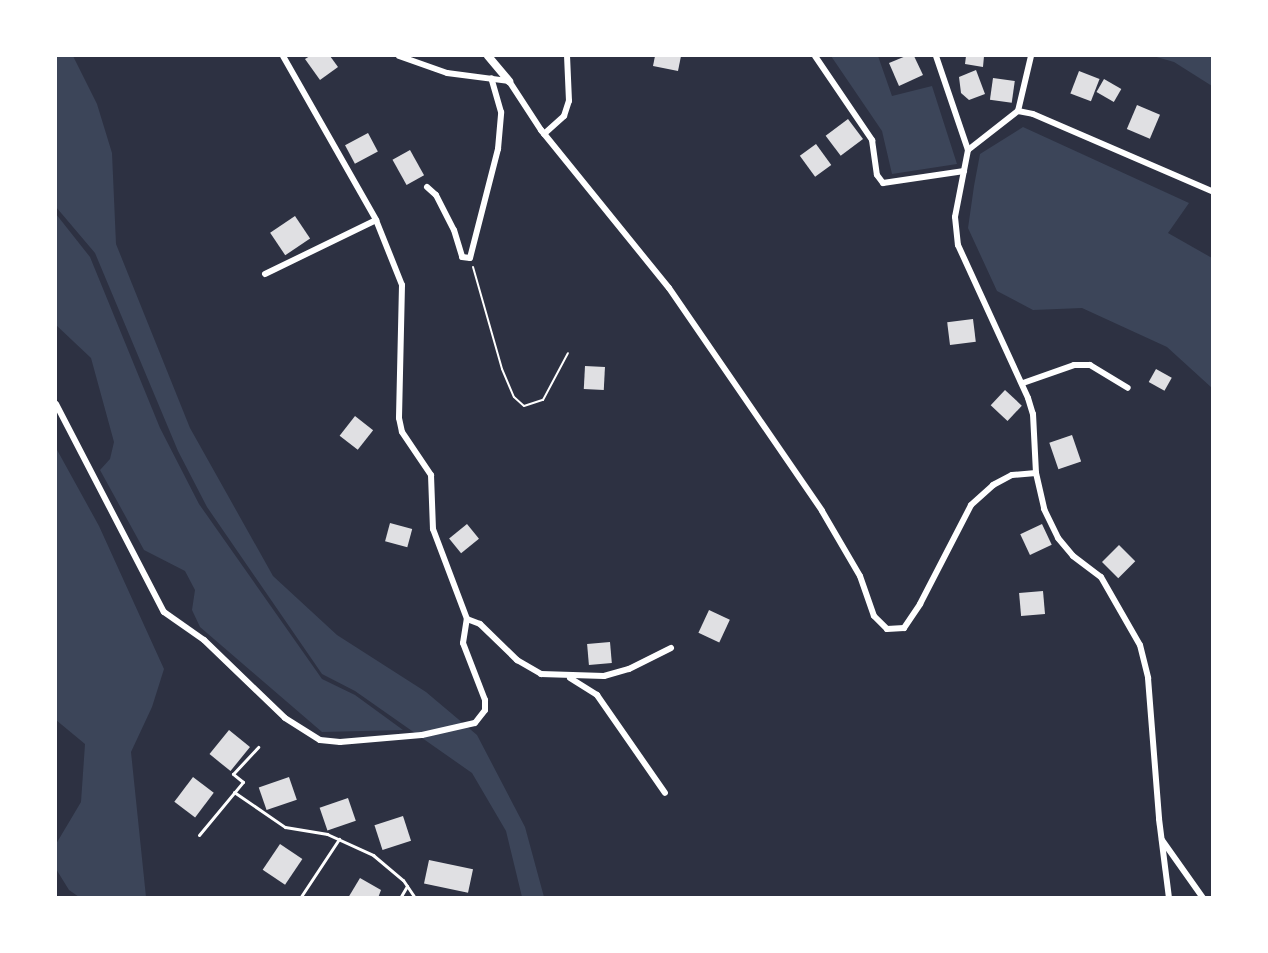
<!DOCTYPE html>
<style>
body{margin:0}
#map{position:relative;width:1268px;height:953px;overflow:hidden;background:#2d3142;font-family:Poppins,sans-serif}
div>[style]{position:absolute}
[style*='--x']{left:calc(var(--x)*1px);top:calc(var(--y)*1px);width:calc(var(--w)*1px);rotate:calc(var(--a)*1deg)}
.green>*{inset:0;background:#3c4559}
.building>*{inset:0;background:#e0e0e3;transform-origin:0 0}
.path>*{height:2px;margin:-1px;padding:0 1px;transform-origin:1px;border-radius:1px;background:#fff}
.service>*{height:3px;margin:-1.5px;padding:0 1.5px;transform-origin:1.5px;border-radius:1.5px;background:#fff}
.minor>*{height:6px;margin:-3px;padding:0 3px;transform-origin:3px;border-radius:3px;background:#fff}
.tertiary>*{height:8px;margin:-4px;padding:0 4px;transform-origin:4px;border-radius:4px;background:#fff}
span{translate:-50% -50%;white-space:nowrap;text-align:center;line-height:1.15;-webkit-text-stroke:4.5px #fff;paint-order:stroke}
.frame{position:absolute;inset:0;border:57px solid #fff;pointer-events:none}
</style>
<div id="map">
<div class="green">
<div style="clip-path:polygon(56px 56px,73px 56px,97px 104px,112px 153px,116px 244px,190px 428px,273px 576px,337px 635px,426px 692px,477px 735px,525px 827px,544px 897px,522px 897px,506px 831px,472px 773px,355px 691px,322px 674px,207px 507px,178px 451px,95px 253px,56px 207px)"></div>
<div style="clip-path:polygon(831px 56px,878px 56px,892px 96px,932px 86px,957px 164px,892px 174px,882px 131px)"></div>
<div style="clip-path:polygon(1153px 56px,1212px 56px,1212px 86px,1174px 62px)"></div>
<div style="clip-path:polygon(1023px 127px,1189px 203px,1168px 233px,1212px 258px,1212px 388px,1167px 347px,1082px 308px,1033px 310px,997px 291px,968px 228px,974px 186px,980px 154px)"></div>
<div style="clip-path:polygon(56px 214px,90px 257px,160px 428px,199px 504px,322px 679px,355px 695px,403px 730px,322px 732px,200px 627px,192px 610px,195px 590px,185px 571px,144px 550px,100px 470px,110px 459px,114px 442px,91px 358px,56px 325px)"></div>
<div style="clip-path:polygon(56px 448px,99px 526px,164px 669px,152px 707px,131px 752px,146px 897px,79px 897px,69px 890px,56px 869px,56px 844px,81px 802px,85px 744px,56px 720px)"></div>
</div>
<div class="building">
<div style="clip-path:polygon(310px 56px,330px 56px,338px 67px,320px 80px,305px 59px)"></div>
<div style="clip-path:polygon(655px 56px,681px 56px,678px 71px,653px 66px)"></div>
<div style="clip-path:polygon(906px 56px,914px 56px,923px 75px,899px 86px,889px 63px)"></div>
<div style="clip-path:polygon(966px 56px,984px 56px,983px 67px,965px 64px)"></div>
<div style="clip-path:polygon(976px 70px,985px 94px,969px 100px,961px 93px,959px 77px)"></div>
<div style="left:1079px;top:71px;width:22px;height:24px;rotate:21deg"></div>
<div style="left:993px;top:78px;width:22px;height:22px;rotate:8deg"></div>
<div style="left:1104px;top:79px;width:20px;height:15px;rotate:30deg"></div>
<div style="left:1137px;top:105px;width:25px;height:26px;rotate:23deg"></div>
<div style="left:848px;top:119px;width:25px;height:28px;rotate:53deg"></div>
<div style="left:368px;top:133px;width:21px;height:26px;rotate:62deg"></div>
<div style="left:816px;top:144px;width:26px;height:20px;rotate:54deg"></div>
<div style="left:410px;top:150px;width:29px;height:20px;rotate:61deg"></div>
<div style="left:295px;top:216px;width:27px;height:30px;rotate:56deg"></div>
<div style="left:973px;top:319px;width:23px;height:26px;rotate:83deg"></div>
<div style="left:585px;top:366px;width:20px;height:23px;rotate:3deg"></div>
<div style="left:1156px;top:369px;width:18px;height:15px;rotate:29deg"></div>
<div style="left:1005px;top:390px;width:23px;height:21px;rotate:43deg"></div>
<div style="left:355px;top:416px;width:23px;height:25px;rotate:38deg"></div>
<div style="left:1072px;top:435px;width:28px;height:24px;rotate:71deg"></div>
<div style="left:390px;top:523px;width:23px;height:19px;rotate:15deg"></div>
<div style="left:467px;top:524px;width:19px;height:23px;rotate:51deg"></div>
<div style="left:1042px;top:524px;width:23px;height:24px;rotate:65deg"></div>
<div style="left:1119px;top:545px;width:23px;height:24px;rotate:45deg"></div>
<div style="left:1043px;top:591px;width:23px;height:24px;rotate:85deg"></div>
<div style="left:709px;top:610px;width:23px;height:25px;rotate:25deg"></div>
<div style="left:610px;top:642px;width:21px;height:23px;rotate:85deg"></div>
<div style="left:229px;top:730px;width:27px;height:31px;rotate:39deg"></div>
<div style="left:193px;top:777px;width:26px;height:31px;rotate:37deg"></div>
<div style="left:289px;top:777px;width:24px;height:32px;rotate:71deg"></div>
<div style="left:348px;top:798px;width:24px;height:30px;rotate:71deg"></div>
<div style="left:403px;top:816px;width:26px;height:30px;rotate:72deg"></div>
<div style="left:280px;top:844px;width:27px;height:31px;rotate:34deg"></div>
<div style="left:429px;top:860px;width:45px;height:24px;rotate:12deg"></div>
<div style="clip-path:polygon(360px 878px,381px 890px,378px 898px,348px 898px)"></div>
</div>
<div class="path">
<div style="--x:473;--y:267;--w:106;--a:74.1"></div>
<div style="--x:502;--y:369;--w:30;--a:67"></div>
<div style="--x:514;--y:397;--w:13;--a:42"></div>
<div style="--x:524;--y:406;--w:20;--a:-18"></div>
<div style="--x:543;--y:400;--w:53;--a:-62"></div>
</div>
<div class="service">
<div style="--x:234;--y:792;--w:62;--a:34.5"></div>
<div style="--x:285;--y:827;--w:43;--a:9.5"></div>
<div style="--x:327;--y:834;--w:51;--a:24.5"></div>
<div style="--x:373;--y:855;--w:39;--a:40"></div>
<div style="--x:403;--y:880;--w:22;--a:56"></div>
<div style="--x:199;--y:835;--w:69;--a:-50.3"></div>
<div style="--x:243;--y:782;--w:13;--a:-141"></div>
<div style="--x:233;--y:774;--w:37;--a:-47"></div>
<div style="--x:300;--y:898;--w:71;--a:-56.5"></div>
<div style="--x:400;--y:898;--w:14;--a:-60"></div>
</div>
<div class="minor">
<div style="--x:283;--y:56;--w:189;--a:60.4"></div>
<div style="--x:376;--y:220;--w:70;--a:68.2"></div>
<div style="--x:402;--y:285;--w:133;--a:91.3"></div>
<div style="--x:399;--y:418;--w:14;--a:78"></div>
<div style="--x:402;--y:432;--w:52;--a:56"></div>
<div style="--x:431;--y:475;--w:54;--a:87.9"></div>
<div style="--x:433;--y:529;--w:96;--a:69.3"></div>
<div style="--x:399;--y:56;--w:51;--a:19.5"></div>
<div style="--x:447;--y:73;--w:63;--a:7.4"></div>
<div style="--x:509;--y:81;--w:59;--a:56.9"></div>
<div style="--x:541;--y:130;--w:203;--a:51"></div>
<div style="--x:669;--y:288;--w:270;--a:55.5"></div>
<div style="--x:822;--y:511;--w:75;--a:59.7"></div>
<div style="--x:860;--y:576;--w:42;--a:70.7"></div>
<div style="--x:874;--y:616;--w:18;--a:45"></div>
<div style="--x:887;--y:629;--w:17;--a:-3"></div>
<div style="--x:904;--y:628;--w:29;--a:-56"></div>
<div style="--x:920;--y:604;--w:111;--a:-62.7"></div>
<div style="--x:971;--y:505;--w:30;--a:-42"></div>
<div style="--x:993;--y:485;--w:21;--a:-28"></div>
<div style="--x:1012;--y:475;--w:24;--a:-5"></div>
<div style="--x:815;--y:56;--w:102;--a:55.8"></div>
<div style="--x:872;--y:140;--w:35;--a:82"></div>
<div style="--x:877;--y:175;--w:10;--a:53"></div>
<div style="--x:883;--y:183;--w:82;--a:-8.4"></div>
<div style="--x:936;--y:56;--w:99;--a:71.2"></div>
<div style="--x:968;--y:150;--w:68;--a:101"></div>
<div style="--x:955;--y:217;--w:28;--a:84"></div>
<div style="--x:958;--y:245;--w:168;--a:65.4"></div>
<div style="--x:1028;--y:398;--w:17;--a:73"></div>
<div style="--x:1033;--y:414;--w:59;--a:87.1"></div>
<div style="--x:1036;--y:473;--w:37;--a:77"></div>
<div style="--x:1044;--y:509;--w:32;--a:64"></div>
<div style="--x:1058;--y:538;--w:23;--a:50"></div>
<div style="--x:1073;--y:556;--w:35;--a:37"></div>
<div style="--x:1101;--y:577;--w:78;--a:60.2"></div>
<div style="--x:1140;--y:645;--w:34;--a:76"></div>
<div style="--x:1148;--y:678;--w:141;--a:85.5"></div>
<div style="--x:1159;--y:819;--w:80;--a:82.8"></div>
<div style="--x:1018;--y:111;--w:57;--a:-76.7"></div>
<div style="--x:544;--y:134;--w:27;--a:-42"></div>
<div style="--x:564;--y:116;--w:16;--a:-72"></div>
<div style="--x:569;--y:101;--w:45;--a:-92.5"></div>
<div style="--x:968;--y:150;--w:63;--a:-38"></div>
<div style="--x:1018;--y:111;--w:15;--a:11"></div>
<div style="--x:1033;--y:114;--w:195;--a:23.3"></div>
<div style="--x:427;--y:187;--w:12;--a:42"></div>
<div style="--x:436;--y:195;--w:39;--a:63"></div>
<div style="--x:454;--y:230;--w:28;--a:73"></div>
<div style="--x:462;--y:257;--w:8;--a:7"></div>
<div style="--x:470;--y:258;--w:113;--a:-75.6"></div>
<div style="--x:498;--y:149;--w:37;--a:-85"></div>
<div style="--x:501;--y:112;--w:35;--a:-106"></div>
<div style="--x:265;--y:274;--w:123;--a:-25.9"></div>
<div style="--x:1023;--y:383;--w:54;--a:-19.4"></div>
<div style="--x:1074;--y:365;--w:16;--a:0"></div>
<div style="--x:1090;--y:365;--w:44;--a:31.2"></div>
<div style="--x:56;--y:404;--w:234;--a:62.6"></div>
<div style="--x:164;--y:612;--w:49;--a:35"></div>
<div style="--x:204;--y:640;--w:112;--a:43.9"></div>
<div style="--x:285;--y:718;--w:41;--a:32.2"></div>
<div style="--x:320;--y:740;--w:20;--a:6"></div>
<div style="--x:340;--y:742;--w:82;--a:-4.9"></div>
<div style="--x:422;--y:735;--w:54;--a:-12.8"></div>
<div style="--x:475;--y:723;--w:16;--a:-52"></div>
<div style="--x:485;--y:710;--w:10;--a:-90"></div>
<div style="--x:485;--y:700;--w:61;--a:-111.1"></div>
<div style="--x:463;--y:643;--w:24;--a:-81"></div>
<div style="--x:467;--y:619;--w:14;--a:21"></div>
<div style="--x:480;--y:624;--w:52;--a:44.2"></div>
<div style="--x:517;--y:660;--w:28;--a:30"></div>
<div style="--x:541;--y:674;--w:63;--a:1.8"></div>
<div style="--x:604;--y:676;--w:26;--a:-16"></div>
<div style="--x:629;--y:669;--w:47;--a:-26.6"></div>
<div style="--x:570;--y:678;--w:32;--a:32"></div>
<div style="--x:597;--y:695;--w:119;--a:55.2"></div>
<div style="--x:1162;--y:840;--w:71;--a:54.7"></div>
</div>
<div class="tertiary">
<div style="--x:488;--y:56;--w:33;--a:50"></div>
</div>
<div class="frame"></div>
</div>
